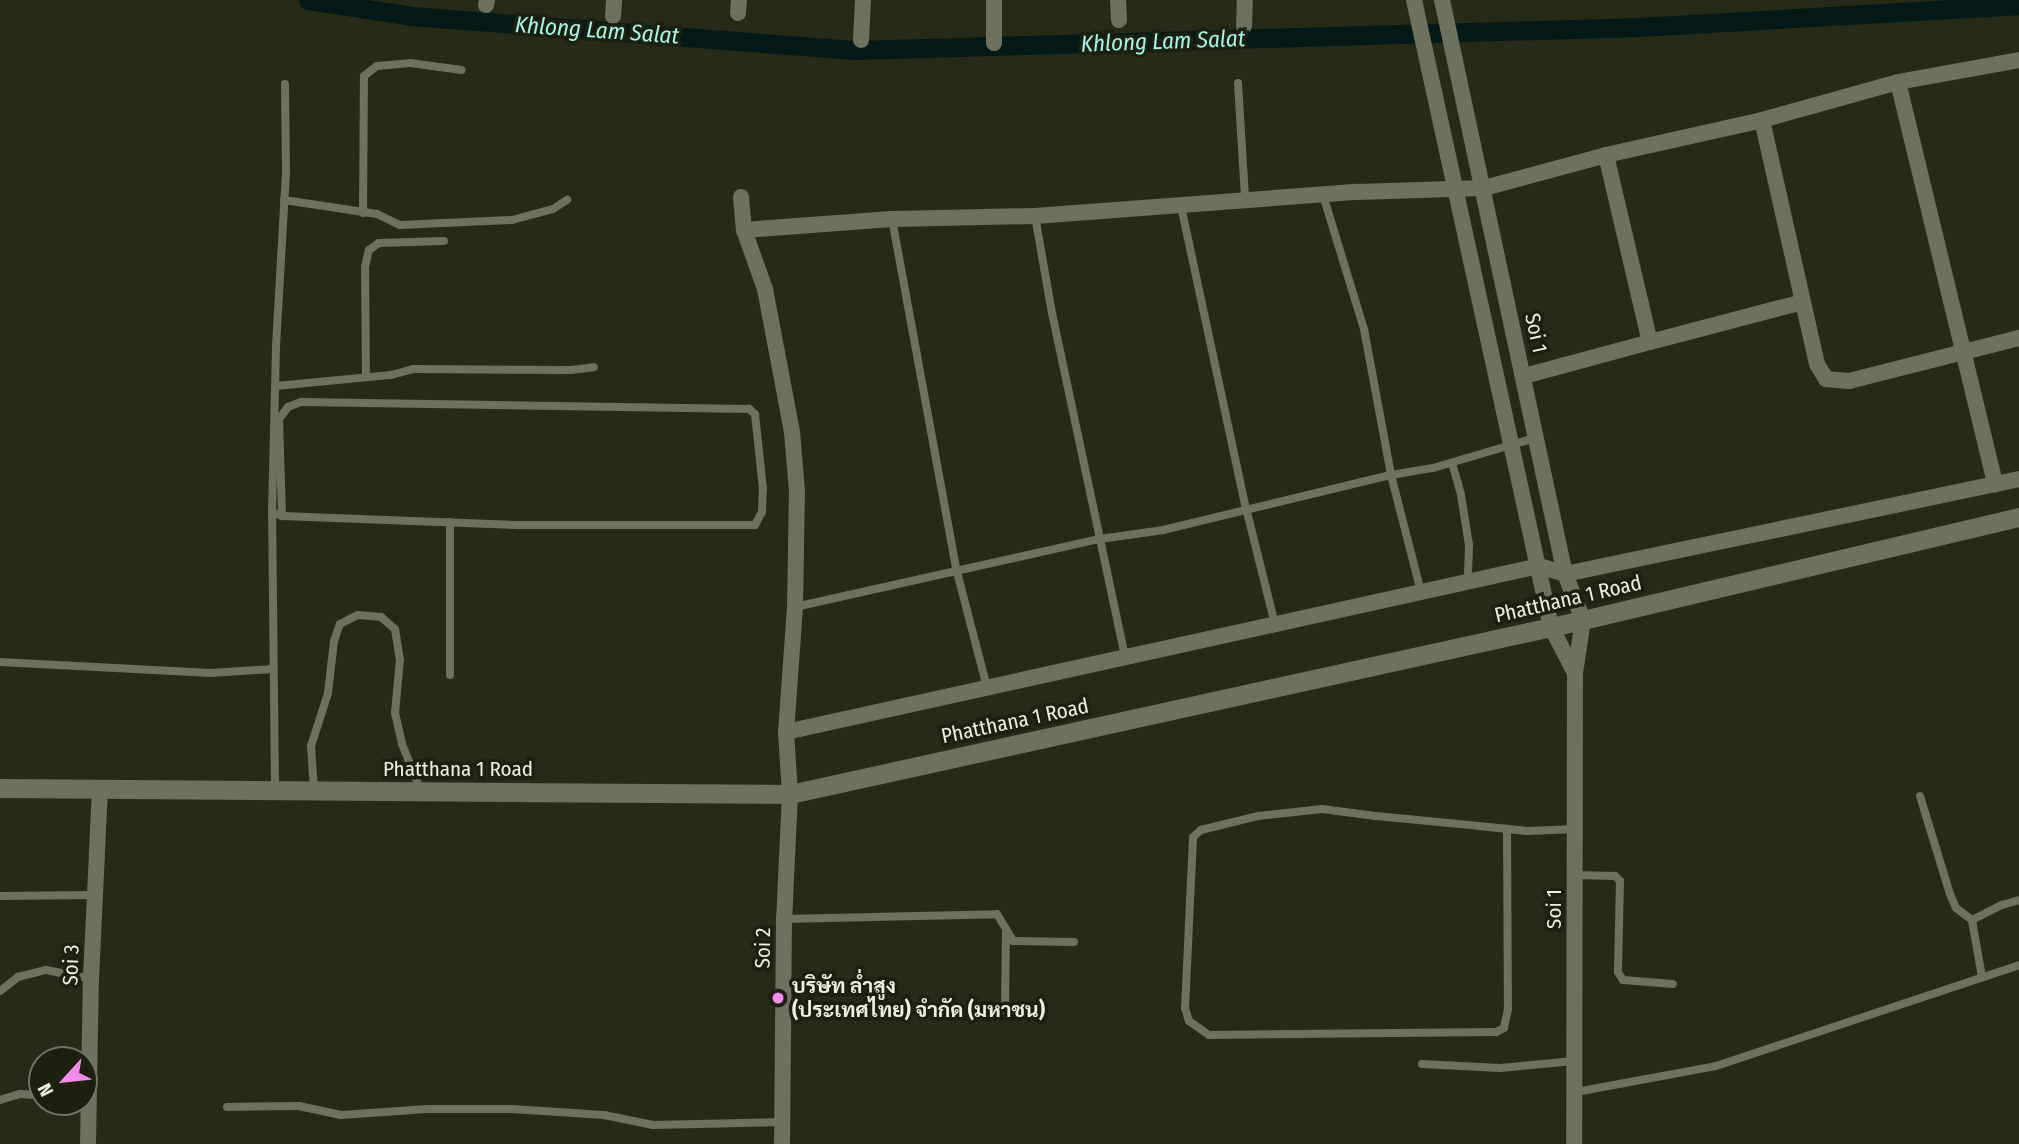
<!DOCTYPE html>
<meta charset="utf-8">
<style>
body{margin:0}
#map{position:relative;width:2019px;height:1144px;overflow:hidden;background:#262b18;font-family:"Fira Sans Condensed",Sarabun,sans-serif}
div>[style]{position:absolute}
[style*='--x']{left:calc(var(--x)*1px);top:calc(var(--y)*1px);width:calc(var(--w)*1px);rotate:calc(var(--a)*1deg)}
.canal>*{height:19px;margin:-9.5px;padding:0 9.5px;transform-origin:9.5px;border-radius:9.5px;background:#031916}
.service>*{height:8px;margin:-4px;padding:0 4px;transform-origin:4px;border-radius:4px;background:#6c725e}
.minor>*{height:16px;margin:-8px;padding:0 8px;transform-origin:8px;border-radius:8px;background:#6c725e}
.secondary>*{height:19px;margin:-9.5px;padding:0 9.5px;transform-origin:9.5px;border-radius:9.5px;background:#6c725e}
.dots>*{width:19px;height:19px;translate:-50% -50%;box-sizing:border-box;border:4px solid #1c210f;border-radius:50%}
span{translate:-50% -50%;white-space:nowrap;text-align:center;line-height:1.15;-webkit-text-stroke:7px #1c210f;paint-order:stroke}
.street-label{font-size:21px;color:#ecf0e4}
.poi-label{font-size:21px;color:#ecf0e4;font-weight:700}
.left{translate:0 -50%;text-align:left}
.water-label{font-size:23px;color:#a5f6e6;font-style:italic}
.north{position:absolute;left:28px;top:1046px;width:70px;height:70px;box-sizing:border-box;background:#1c210f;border:2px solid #6f7464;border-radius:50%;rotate:243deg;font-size:19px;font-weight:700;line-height:28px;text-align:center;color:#ecf0e4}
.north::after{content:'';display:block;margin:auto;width:24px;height:32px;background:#f689ed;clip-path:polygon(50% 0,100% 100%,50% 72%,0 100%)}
</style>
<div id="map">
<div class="canal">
<div style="--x:308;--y:0;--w:105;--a:8.7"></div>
<div style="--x:412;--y:16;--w:445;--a:4.4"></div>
<div style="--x:856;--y:50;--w:783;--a:-1.68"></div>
<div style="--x:1639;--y:27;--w:381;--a:-3.3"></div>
</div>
<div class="service">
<div style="--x:1238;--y:83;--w:116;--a:86.5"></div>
<div style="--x:1323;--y:195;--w:140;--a:73"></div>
<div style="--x:1364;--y:329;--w:148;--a:79.5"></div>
<div style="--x:1391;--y:475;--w:121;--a:75.6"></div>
<div style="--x:284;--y:200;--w:94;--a:8.6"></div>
<div style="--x:377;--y:214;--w:25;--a:26"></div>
<div style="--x:400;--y:225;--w:112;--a:-2.6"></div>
<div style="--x:512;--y:220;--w:42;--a:-15"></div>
<div style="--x:553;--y:209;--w:17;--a:-33"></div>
<div style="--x:1181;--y:206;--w:309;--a:77.9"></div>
<div style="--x:1246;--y:508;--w:120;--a:76"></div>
<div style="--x:363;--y:213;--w:137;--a:-89.6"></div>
<div style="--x:364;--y:76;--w:16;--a:-38"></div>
<div style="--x:377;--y:66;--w:33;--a:-5"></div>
<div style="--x:410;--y:63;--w:52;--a:7.7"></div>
<div style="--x:1035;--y:216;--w:98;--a:80.1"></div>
<div style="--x:1052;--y:313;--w:352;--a:78"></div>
<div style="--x:892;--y:219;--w:359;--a:79.6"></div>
<div style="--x:957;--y:572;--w:119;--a:75.4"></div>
<div style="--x:366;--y:377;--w:110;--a:-90.5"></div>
<div style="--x:365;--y:267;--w:17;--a:-77"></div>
<div style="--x:369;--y:250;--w:12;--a:-35"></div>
<div style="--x:379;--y:243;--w:65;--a:-1.8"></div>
<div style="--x:276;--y:386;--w:116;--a:-5.5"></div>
<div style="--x:391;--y:375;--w:23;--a:-15"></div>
<div style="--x:413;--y:369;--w:158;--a:0.4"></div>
<div style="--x:571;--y:370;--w:23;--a:-7"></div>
<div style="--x:1452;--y:463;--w:33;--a:74"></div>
<div style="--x:1461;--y:495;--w:51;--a:80.9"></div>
<div style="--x:1469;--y:545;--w:37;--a:92"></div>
<div style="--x:272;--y:512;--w:11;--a:22"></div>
<div style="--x:282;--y:516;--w:239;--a:2.2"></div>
<div style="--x:521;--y:525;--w:234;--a:0"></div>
<div style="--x:755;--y:525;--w:15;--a:-62"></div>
<div style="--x:762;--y:512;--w:23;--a:-88"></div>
<div style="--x:763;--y:489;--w:75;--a:-96.1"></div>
<div style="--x:755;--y:414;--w:8;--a:-140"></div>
<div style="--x:749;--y:409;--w:448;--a:-179.1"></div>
<div style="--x:301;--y:402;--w:14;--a:159"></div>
<div style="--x:288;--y:407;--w:15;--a:127"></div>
<div style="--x:279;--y:419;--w:97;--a:88.2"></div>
<div style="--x:450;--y:522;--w:153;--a:90"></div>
<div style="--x:795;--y:607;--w:312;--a:-12.6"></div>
<div style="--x:1100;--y:539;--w:64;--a:-8.1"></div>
<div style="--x:1163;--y:530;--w:235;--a:-13.6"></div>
<div style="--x:1391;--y:475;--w:43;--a:-9.5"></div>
<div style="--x:1433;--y:468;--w:106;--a:-16.4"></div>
<div style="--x:0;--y:662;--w:211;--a:3"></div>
<div style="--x:211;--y:673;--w:62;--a:-3.7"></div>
<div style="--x:275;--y:790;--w:278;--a:-90.6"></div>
<div style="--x:272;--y:512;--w:166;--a:-88.6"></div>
<div style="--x:276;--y:346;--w:176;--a:-86.7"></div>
<div style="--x:286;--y:170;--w:86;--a:-90.7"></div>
<div style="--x:314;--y:790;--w:44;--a:-93.9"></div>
<div style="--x:311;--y:746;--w:56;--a:-72.2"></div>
<div style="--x:328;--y:693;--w:52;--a:-83.4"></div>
<div style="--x:334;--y:641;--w:18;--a:-71"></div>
<div style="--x:340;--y:624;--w:20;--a:-27"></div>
<div style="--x:358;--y:615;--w:23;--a:5"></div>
<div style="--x:381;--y:617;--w:18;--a:41"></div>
<div style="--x:395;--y:629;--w:30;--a:81"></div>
<div style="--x:400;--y:659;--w:54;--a:95.3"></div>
<div style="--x:395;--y:713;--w:32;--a:77"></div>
<div style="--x:402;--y:744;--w:51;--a:68"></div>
<div style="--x:1920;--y:796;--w:102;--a:73"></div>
<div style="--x:1950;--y:894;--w:15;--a:67"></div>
<div style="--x:1956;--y:908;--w:20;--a:37"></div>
<div style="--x:1507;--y:829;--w:180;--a:89.7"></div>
<div style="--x:1508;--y:1009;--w:19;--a:102"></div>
<div style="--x:1504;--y:1028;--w:9;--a:153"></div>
<div style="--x:1496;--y:1032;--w:287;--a:179.4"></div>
<div style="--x:1209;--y:1035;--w:24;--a:-145"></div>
<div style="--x:1189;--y:1021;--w:14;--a:-107"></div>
<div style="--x:1185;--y:1008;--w:171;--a:-87.3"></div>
<div style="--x:1193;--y:837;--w:11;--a:-41"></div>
<div style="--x:1201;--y:830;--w:59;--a:-13.8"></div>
<div style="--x:1258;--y:816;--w:64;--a:-6.2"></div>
<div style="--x:1322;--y:809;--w:54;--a:7.4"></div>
<div style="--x:1376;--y:816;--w:103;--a:5.5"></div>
<div style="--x:1479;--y:826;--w:48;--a:5.9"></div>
<div style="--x:1527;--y:831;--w:48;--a:-2.4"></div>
<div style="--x:1575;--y:875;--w:40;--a:1.4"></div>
<div style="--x:1615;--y:876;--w:7;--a:45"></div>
<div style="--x:1620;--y:881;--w:91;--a:91.3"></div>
<div style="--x:1618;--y:972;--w:9;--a:58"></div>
<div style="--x:1623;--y:980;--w:50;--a:4.6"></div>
<div style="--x:0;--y:896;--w:95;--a:-0.6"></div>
<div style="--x:784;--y:919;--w:213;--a:-1.3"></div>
<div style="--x:997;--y:914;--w:31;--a:59"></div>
<div style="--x:1013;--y:941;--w:61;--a:0.9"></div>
<div style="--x:1982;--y:977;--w:58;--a:-100"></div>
<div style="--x:1972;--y:920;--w:34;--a:-27"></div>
<div style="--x:2002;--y:905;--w:18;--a:-16"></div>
<div style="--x:0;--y:991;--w:23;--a:-38"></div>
<div style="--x:18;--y:977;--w:29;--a:-14"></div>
<div style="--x:46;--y:970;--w:46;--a:11.3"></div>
<div style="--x:1005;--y:1010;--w:77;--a:-89.3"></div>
<div style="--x:1422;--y:1064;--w:78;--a:2.9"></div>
<div style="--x:1500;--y:1068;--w:74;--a:-5.4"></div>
<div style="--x:1576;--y:1092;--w:142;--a:-10.5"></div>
<div style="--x:1716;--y:1066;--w:319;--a:-18.4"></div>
<div style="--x:0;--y:1100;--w:21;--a:-17"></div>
<div style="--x:20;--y:1094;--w:22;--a:3"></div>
<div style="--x:227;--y:1107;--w:72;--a:-0.8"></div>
<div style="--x:299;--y:1106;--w:43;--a:12.1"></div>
<div style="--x:341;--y:1115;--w:87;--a:-3.9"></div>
<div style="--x:428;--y:1109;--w:84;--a:0"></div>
<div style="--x:512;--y:1109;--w:92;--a:3.7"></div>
<div style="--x:604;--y:1115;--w:50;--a:11.5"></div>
<div style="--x:653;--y:1125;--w:129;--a:-1.3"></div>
</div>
<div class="minor">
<div style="--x:1118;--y:0;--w:20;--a:87"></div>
<div style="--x:1414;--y:0;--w:642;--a:77.67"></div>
<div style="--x:1551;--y:627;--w:52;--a:62.4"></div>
<div style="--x:1442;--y:0;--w:587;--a:77.91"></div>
<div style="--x:1565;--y:574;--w:49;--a:68.6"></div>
<div style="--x:1583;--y:620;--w:54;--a:98.6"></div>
<div style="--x:1575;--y:673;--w:471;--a:90.1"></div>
<div style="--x:486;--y:5;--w:5;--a:-79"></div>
<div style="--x:738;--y:13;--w:13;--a:-86"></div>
<div style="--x:613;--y:16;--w:16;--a:-86"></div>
<div style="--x:1244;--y:26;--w:26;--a:-88"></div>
<div style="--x:861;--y:40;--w:40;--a:-87.1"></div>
<div style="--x:994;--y:43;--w:43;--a:-90"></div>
<div style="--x:1898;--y:82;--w:414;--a:76.4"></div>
<div style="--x:1762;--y:120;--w:250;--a:77.3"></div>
<div style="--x:1817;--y:364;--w:17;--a:59"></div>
<div style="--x:1826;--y:379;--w:23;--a:5"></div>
<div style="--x:1849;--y:381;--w:175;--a:-14.2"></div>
<div style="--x:1606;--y:155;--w:192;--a:76.8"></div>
<div style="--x:1650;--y:342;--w:158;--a:-14.7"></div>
<div style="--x:741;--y:197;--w:33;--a:85"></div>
<div style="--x:744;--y:230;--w:63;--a:70.4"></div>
<div style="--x:765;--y:289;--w:146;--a:79.3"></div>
<div style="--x:792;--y:432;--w:59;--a:85.2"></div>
<div style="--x:797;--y:491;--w:116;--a:91"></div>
<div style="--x:795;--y:607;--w:125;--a:94.1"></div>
<div style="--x:786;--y:732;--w:62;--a:86.3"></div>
<div style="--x:790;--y:794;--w:125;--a:92.7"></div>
<div style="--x:784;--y:919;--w:225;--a:90.5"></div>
<div style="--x:744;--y:230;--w:148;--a:-4.3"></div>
<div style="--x:892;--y:219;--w:143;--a:-1.2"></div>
<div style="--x:1035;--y:216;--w:323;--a:-4.3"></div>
<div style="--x:1357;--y:192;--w:127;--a:-1.8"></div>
<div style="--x:1484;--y:188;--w:126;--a:-15.1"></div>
<div style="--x:1606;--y:155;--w:160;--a:-12.6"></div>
<div style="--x:1762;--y:120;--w:141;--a:-15.6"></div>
<div style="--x:1898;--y:82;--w:123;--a:-10.3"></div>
<div style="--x:1524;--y:376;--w:131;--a:-15.1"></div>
<div style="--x:786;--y:732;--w:771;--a:-12.43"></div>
<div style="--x:1539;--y:566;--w:27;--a:17"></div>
<div style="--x:1565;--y:574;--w:464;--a:-11.8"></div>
<div style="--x:88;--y:1144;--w:165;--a:-89"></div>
<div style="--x:91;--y:979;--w:190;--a:-87.3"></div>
</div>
<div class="secondary">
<div style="--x:0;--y:788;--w:790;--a:0.44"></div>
<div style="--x:790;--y:794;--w:812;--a:-12.38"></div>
<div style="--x:1583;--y:620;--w:448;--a:-13.3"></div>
</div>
<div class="dots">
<div style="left:778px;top:998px;background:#f689ed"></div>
</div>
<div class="street-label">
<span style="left:1536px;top:333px;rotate:78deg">Soi 1</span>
<span style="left:1568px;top:599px;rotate:-13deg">Phatthana 1 Road</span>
<span style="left:1015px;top:721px;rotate:-12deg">Phatthana 1 Road</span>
<span style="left:458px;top:769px">Phatthana 1 Road</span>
<span style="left:1554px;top:909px;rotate:-90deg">Soi 1</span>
<span style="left:763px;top:948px;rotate:-89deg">Soi 2</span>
<span style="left:71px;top:965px;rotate:-88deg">Soi 3</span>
</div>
<div class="poi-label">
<span class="left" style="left:792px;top:998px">บริษัท ล่ำสูง<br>(ประเทศไทย) จำกัด (มหาชน)</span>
</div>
<div class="water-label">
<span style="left:597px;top:30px;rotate:4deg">Khlong Lam Salat</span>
<span style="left:1163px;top:41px;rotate:-2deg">Khlong Lam Salat</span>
</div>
<div class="north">N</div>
</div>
